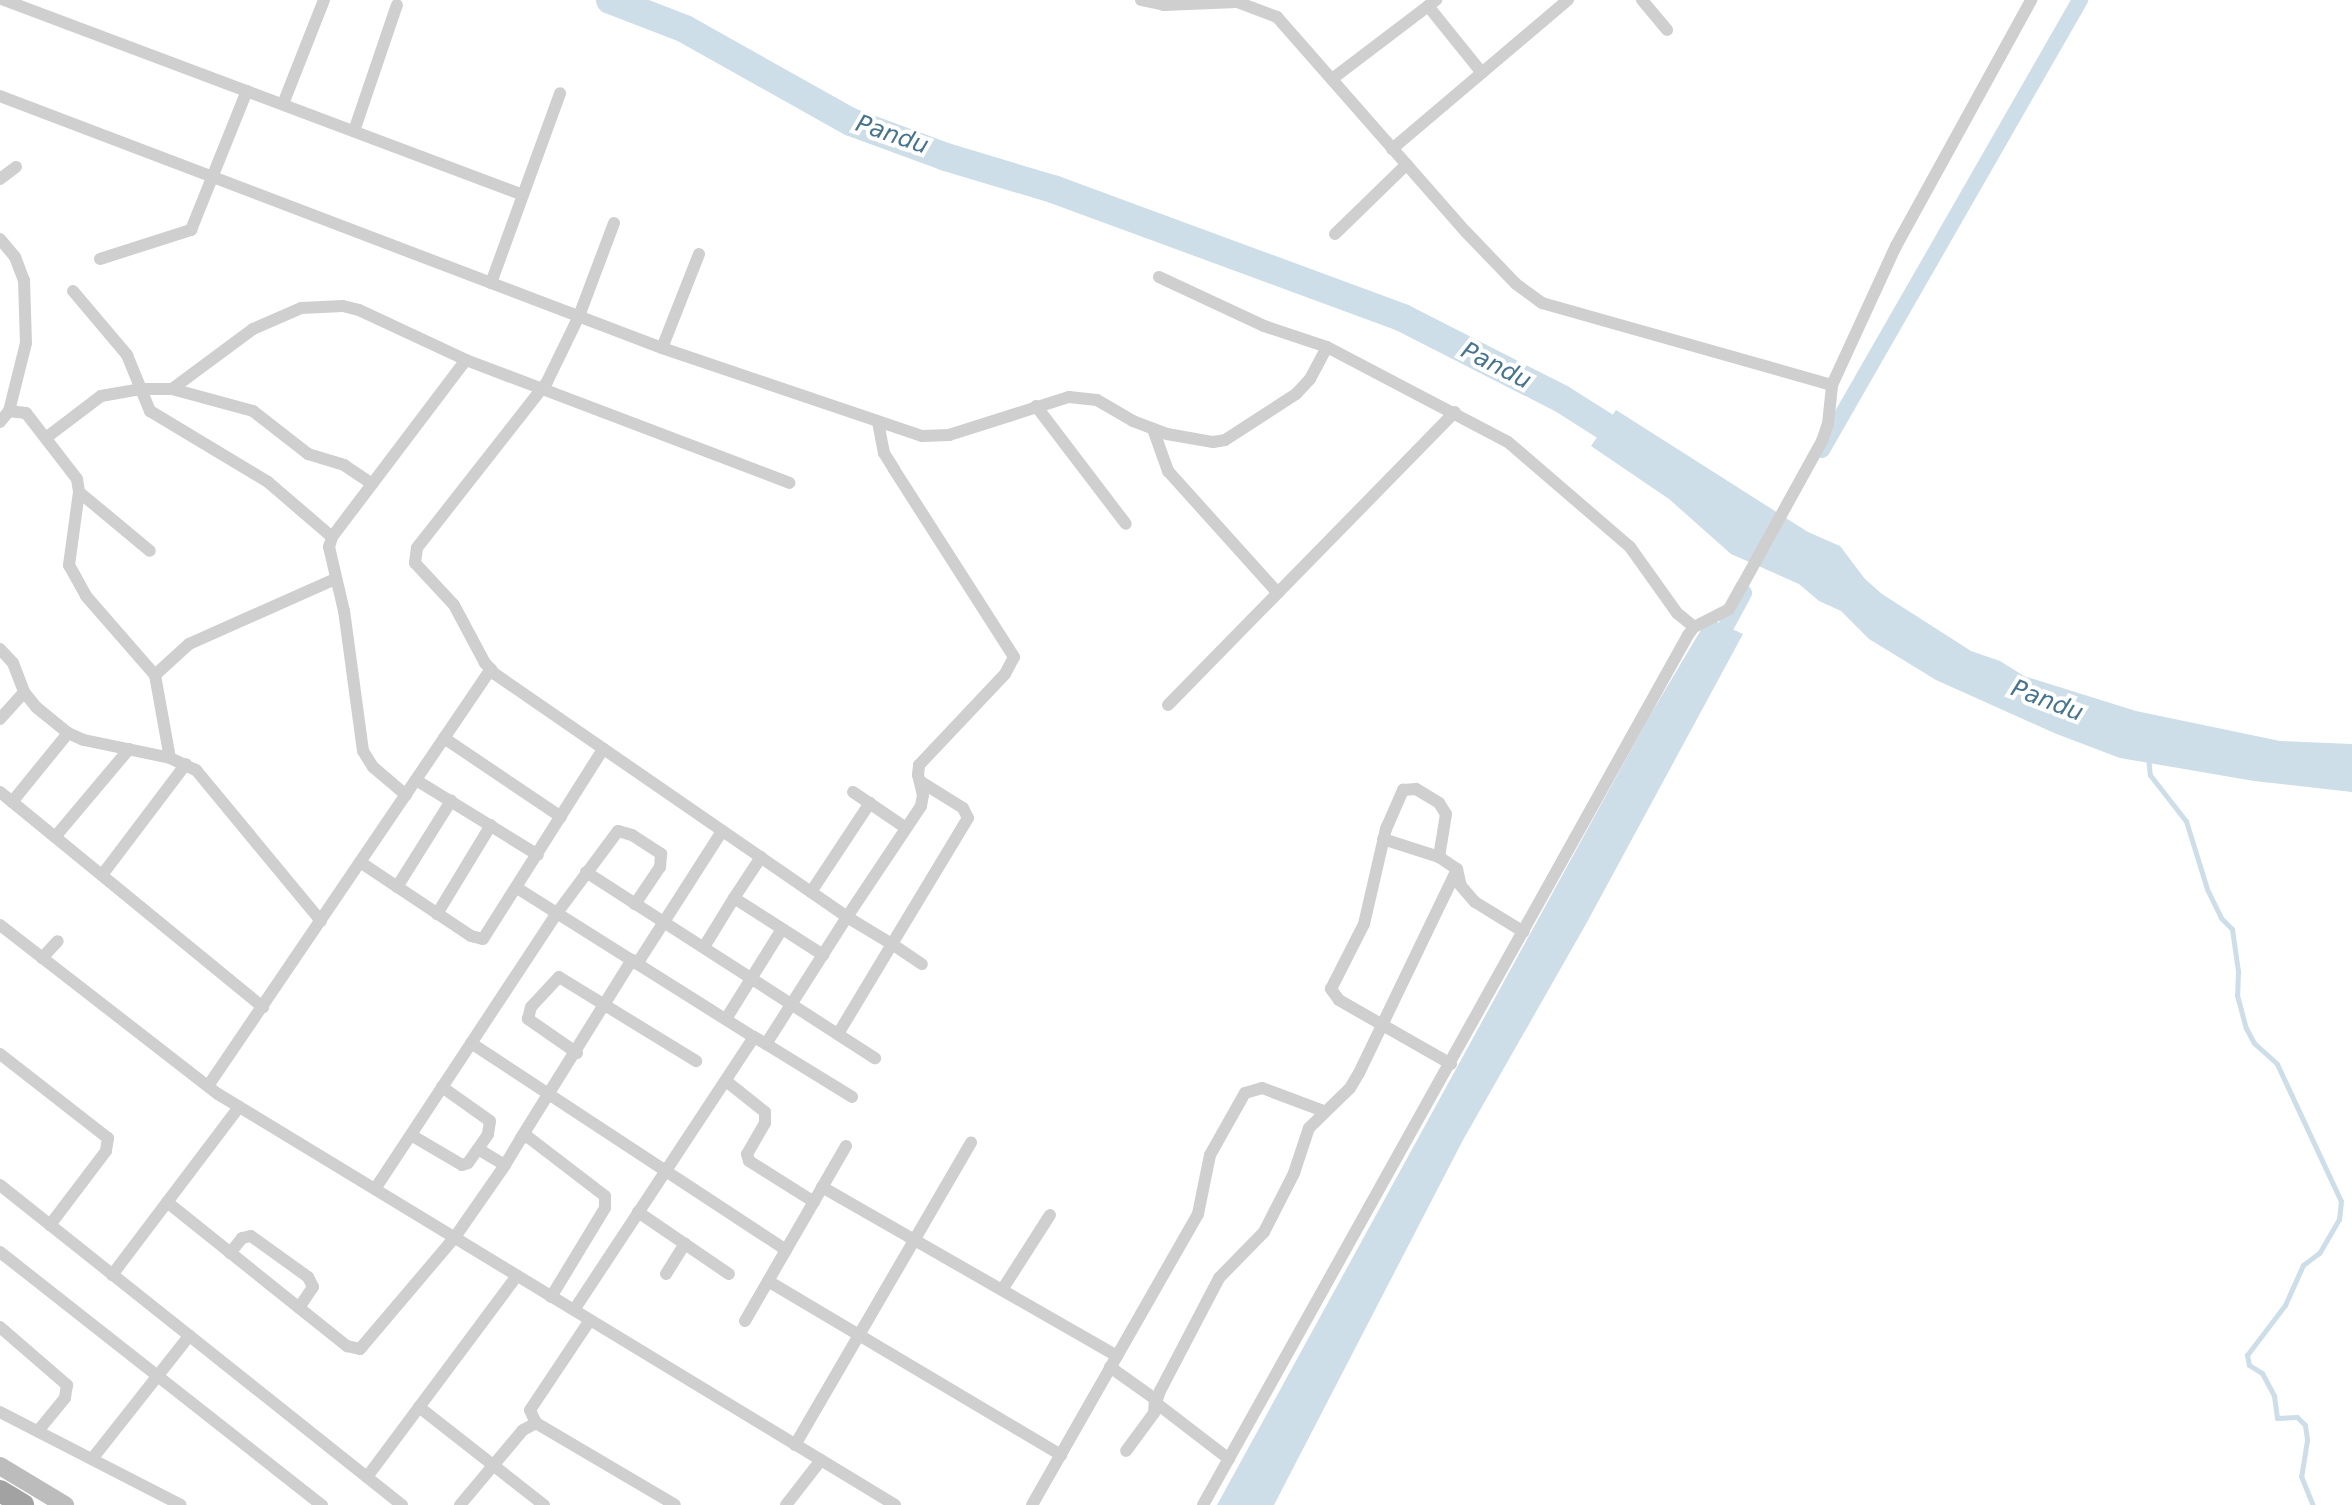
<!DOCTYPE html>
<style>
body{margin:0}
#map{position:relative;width:2352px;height:1505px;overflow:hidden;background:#fff;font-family:"DejaVu Sans",sans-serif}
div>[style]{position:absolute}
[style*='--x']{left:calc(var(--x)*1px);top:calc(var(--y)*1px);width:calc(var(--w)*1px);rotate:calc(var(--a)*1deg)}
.water>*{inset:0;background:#cddee8}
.stream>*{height:5px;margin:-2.5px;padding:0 2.5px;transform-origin:2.5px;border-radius:2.5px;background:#cddee8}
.canal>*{height:16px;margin:-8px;padding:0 8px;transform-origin:8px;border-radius:8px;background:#cddee8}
.river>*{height:28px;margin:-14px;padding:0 14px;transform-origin:14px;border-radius:14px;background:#cddee8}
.minor>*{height:12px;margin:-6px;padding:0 6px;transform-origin:6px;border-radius:6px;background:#cfcfcf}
.secondary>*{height:18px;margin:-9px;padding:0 9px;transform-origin:9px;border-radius:9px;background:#bcbcbc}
.trunk>*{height:22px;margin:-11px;padding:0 11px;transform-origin:11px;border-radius:11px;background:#a2a2a2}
span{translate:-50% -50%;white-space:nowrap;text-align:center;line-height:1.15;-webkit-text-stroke:8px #fff;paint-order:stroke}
.water-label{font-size:24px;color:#46738d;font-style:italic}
</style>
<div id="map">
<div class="water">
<div style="clip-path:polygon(1616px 410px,1808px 532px,1840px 546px,1865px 579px,1882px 594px,1971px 651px,2000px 661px,2024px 676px,2136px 711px,2280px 741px,2352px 744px,2352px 792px,2254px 781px,2120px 758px,2054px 733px,1936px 680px,1869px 639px,1841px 611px,1819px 601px,1799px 584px,1731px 554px,1669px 499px,1591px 446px)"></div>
<div style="clip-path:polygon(1708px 618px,1743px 634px,1586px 924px,1463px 1140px,1274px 1505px,1217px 1505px,1649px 717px)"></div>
</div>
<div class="stream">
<div style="--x:2148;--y:757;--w:18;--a:84"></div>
<div style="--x:2150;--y:775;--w:58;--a:52"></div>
<div style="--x:2186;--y:821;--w:71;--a:72.8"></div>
<div style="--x:2207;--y:889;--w:32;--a:64"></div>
<div style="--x:2221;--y:918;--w:16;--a:45"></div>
<div style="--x:2232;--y:929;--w:42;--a:81.9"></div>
<div style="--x:2238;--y:971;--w:24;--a:92"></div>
<div style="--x:2237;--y:995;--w:34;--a:75"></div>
<div style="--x:2246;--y:1028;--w:17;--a:62"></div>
<div style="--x:2254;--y:1043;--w:31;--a:42"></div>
<div style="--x:2277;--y:1064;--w:151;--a:65"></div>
<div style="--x:2341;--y:1201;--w:18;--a:96"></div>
<div style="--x:2339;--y:1219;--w:39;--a:120"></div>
<div style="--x:2319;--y:1253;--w:20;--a:143"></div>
<div style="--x:2303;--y:1265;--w:44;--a:114.2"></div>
<div style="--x:2285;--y:1305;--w:63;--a:127.2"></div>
<div style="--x:2247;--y:1355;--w:10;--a:79"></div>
<div style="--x:2249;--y:1365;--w:15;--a:32"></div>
<div style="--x:2262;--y:1373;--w:26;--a:62"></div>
<div style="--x:2274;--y:1396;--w:22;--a:82"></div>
<div style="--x:2277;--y:1418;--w:20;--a:-3"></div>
<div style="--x:2297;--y:1417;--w:11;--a:45"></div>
<div style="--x:2305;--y:1425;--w:15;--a:82"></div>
<div style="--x:2307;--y:1440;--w:36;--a:99"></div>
<div style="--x:2301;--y:1476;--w:31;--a:68"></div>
</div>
<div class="canal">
<div style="--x:1822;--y:450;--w:519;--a:-60.17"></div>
<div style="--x:1717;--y:643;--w:57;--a:-61.6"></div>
</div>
<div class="river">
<div style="--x:610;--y:0;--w:80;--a:21.1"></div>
<div style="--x:685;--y:29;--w:190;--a:29.3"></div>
<div style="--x:851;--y:122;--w:101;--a:20.2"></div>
<div style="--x:946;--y:157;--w:112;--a:16.7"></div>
<div style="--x:1053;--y:189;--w:373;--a:20.2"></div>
<div style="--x:1403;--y:318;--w:178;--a:27"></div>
<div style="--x:1562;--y:399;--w:88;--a:32.4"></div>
</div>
<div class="minor">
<div style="--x:4;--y:0;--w:554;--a:20.59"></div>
<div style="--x:1141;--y:0;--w:24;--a:12"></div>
<div style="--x:1164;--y:5;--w:73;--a:-2.4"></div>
<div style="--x:1237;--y:2;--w:43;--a:20.6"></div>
<div style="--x:1277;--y:17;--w:286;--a:48.7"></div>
<div style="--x:1466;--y:232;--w:72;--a:46.1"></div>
<div style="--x:1516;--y:284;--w:32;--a:36"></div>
<div style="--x:1542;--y:303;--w:301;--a:15.8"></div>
<div style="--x:1642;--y:0;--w:39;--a:50"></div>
<div style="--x:1428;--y:6;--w:86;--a:51.1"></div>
<div style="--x:1332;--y:79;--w:131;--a:-37.2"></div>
<div style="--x:0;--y:96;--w:708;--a:20.84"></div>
<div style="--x:662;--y:348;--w:274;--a:18.7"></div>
<div style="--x:922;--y:436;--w:27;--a:-2"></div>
<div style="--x:949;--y:435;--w:126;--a:-17.6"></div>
<div style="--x:1069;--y:397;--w:28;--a:6"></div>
<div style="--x:1097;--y:400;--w:42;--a:30.3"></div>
<div style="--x:1133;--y:421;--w:36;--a:21"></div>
<div style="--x:1167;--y:434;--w:47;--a:9.9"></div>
<div style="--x:1213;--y:442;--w:12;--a:-9"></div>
<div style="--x:1225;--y:440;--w:85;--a:-32.9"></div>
<div style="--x:1296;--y:394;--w:21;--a:-47"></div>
<div style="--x:1310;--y:379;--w:36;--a:-62"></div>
<div style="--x:1327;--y:347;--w:204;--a:27.7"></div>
<div style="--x:1508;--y:442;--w:161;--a:40.7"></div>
<div style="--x:1630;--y:547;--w:81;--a:54.5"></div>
<div style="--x:1677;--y:613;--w:22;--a:39"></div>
<div style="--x:283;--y:104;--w:112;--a:-68.5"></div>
<div style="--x:354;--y:131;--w:133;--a:-71.2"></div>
<div style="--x:1392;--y:149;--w:231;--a:-40.3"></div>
<div style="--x:0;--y:179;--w:20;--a:-37"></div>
<div style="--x:614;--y:223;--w:99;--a:110.6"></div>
<div style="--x:579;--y:316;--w:73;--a:115.9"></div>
<div style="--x:547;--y:382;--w:211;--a:128.1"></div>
<div style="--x:417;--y:548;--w:15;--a:98"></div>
<div style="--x:415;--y:563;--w:57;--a:47.1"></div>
<div style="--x:454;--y:605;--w:66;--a:61.9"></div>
<div style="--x:485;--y:663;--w:15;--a:48"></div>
<div style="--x:495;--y:674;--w:428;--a:34.6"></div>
<div style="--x:847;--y:917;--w:133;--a:-56.3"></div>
<div style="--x:921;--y:806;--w:11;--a:-80"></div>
<div style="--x:923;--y:795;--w:21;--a:-104"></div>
<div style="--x:918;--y:775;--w:10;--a:-84"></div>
<div style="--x:919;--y:765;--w:125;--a:-46.6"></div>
<div style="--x:1005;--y:674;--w:19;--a:-62"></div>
<div style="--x:1014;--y:657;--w:223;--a:-122.6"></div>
<div style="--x:894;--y:469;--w:19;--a:-122"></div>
<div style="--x:884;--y:453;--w:31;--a:-101"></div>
<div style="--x:1335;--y:234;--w:100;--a:-44.2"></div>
<div style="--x:0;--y:239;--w:23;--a:50"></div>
<div style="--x:15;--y:257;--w:25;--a:69"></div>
<div style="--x:24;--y:280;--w:63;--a:88.2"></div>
<div style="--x:26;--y:343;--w:70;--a:104"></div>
<div style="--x:100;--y:259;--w:96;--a:-17.7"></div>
<div style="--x:191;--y:230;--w:150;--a:-68.1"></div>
<div style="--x:1159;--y:277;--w:116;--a:25"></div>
<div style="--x:1264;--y:326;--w:66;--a:18.4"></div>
<div style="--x:491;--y:283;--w:202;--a:-70"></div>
<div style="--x:73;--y:291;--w:84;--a:49.8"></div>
<div style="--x:127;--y:355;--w:61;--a:67.7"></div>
<div style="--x:150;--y:411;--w:138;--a:31"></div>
<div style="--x:268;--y:482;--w:84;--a:40.7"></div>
<div style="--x:662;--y:348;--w:101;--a:-68.5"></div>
<div style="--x:172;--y:389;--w:101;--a:-36.5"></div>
<div style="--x:253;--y:329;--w:52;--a:-23.6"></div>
<div style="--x:301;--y:308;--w:42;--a:-2.7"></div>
<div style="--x:343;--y:306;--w:16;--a:14"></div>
<div style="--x:359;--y:310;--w:118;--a:25"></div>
<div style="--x:1036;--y:406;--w:148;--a:52.7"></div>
<div style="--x:0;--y:422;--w:14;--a:-51"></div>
<div style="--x:9;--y:411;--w:17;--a:7"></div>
<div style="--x:26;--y:413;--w:83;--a:52.3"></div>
<div style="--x:77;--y:479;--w:13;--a:81"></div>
<div style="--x:79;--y:492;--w:74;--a:97.8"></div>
<div style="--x:69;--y:565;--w:35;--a:61"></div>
<div style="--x:86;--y:596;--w:105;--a:48.9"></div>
<div style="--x:155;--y:675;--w:84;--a:79.8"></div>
<div style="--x:1153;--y:429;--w:45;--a:70.3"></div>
<div style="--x:1168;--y:471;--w:164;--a:48"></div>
<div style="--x:47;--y:437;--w:68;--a:-37.2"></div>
<div style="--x:101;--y:396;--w:40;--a:-10"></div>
<div style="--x:140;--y:389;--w:32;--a:0"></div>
<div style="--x:172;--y:389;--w:84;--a:15.2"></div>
<div style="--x:253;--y:411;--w:70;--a:38"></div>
<div style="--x:308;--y:454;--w:38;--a:17"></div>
<div style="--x:344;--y:465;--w:34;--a:34"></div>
<div style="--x:79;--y:492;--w:92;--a:39.7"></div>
<div style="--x:0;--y:649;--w:19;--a:47"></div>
<div style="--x:13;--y:663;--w:31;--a:69"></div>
<div style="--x:24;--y:692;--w:19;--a:51"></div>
<div style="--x:36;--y:707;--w:41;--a:39.1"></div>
<div style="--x:68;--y:733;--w:17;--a:24"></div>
<div style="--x:84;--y:740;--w:88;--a:11.8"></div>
<div style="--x:170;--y:758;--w:29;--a:25"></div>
<div style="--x:196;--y:770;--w:196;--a:50.4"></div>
<div style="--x:155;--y:675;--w:46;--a:-42.4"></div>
<div style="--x:189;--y:644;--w:160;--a:-24"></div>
<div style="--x:1168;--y:705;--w:410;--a:-45.6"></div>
<div style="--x:0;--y:719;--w:36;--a:-48"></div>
<div style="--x:444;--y:738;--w:141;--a:34"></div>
<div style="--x:416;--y:780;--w:143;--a:31.6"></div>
<div style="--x:0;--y:792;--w:340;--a:39.3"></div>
<div style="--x:853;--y:792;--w:64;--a:34.2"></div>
<div style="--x:406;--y:795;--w:43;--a:-139.7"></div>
<div style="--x:373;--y:767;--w:19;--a:-122"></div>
<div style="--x:363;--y:751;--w:141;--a:-97.7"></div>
<div style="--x:344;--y:611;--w:66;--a:-103.2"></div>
<div style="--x:329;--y:547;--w:10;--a:-73"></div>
<div style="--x:332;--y:537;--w:222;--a:-52.9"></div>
<div style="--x:466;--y:360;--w:346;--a:20.8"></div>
<div style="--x:12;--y:802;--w:89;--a:-50.9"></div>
<div style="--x:55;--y:837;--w:115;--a:-49.9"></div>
<div style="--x:1383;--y:839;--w:59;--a:17.8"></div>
<div style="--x:360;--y:862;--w:133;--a:33.7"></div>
<div style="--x:471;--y:936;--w:12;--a:14"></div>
<div style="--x:483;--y:939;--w:225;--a:-57.7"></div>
<div style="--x:586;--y:872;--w:344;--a:32.8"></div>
<div style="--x:102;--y:875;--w:139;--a:-52.9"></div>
<div style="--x:397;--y:887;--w:102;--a:-57.9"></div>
<div style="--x:517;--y:888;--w:280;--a:32.2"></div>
<div style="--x:811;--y:892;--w:107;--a:-56.5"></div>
<div style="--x:734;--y:898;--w:49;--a:-56.6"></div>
<div style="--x:437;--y:914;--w:104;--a:-58.8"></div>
<div style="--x:0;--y:925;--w:276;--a:37.8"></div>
<div style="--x:218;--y:1094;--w:792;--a:31.26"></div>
<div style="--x:704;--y:947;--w:57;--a:-58.5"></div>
<div style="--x:734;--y:898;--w:106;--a:32.6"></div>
<div style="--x:42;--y:958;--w:23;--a:-47"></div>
<div style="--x:637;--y:964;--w:158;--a:-57.4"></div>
<div style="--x:726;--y:1019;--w:106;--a:-58.1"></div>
<div style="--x:838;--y:1034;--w:105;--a:-59"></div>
<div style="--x:892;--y:944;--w:36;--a:34"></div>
<div style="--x:471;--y:1043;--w:377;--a:33.3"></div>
<div style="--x:766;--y:1044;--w:101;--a:31.6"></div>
<div style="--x:577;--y:1053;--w:60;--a:-145.2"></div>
<div style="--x:528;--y:1019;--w:12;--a:-76"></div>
<div style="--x:531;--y:1007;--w:41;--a:-47"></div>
<div style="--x:559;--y:977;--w:161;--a:31.5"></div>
<div style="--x:0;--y:1054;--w:137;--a:37.9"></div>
<div style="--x:108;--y:1138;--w:13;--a:99"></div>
<div style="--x:106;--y:1151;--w:93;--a:127.1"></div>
<div style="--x:1451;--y:1064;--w:129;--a:-150.3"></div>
<div style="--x:1339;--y:1000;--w:14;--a:-126"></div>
<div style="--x:1331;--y:989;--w:73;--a:-63.1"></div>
<div style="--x:1364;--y:924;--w:98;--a:-77"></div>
<div style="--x:1386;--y:829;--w:43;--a:-66.4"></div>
<div style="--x:1403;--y:790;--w:13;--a:-4"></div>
<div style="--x:1416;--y:789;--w:27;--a:31"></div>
<div style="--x:1439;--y:803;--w:13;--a:58"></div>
<div style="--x:1446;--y:814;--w:44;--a:99.2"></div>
<div style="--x:1439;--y:857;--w:22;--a:34"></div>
<div style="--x:1457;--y:869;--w:17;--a:77"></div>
<div style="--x:1461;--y:886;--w:21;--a:49"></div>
<div style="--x:1475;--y:902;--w:57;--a:31.5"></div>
<div style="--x:726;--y:1081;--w:50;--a:38.5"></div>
<div style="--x:765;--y:1112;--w:11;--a:90"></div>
<div style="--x:765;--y:1123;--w:36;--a:120"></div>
<div style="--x:747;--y:1154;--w:7;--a:74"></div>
<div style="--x:749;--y:1161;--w:77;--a:32.2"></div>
<div style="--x:208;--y:1086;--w:504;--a:-55.84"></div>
<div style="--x:411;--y:1135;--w:59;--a:30.5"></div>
<div style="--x:462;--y:1165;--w:6;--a:-18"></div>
<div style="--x:468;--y:1163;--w:35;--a:-55"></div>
<div style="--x:488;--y:1134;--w:13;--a:-81"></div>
<div style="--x:490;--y:1121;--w:59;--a:-144.7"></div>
<div style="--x:521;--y:1138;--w:210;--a:-58.1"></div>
<div style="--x:478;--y:1149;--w:31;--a:31"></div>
<div style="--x:505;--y:1165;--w:31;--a:-59"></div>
<div style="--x:521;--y:1138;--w:7;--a:-8"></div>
<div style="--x:528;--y:1137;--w:97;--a:37.5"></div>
<div style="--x:605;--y:1196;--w:12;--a:90"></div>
<div style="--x:605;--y:1208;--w:104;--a:121.2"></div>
<div style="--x:0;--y:1185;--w:514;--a:38.52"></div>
<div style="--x:822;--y:1187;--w:340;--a:29.8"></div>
<div style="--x:375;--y:1189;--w:331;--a:-56.6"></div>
<div style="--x:557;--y:913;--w:102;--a:-53.4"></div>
<div style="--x:618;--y:831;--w:15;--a:16"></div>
<div style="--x:632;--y:835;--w:35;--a:33"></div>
<div style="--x:661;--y:854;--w:13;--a:94"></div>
<div style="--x:660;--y:867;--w:45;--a:124"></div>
<div style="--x:167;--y:1202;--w:231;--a:38.7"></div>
<div style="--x:347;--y:1346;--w:13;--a:13"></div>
<div style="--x:360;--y:1349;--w:147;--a:-49.7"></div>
<div style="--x:455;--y:1237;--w:88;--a:-55.2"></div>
<div style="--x:638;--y:1212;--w:110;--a:34.3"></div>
<div style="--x:0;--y:1252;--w:410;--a:38.2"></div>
<div style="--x:230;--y:1253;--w:19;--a:-51"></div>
<div style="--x:242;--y:1238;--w:9;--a:-13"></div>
<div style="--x:251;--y:1236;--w:70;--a:35.7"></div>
<div style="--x:308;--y:1277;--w:11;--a:63"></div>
<div style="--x:313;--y:1287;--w:25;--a:124"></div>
<div style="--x:666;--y:1274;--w:36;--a:-58"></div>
<div style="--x:112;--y:1275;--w:211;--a:-52.9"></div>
<div style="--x:768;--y:1281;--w:341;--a:30.7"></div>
<div style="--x:1002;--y:1290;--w:89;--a:-57.4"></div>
<div style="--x:574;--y:1310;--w:327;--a:-56.6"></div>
<div style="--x:754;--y:1037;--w:14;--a:30"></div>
<div style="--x:766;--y:1044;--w:151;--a:-57.5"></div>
<div style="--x:847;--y:917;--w:52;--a:31"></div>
<div style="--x:892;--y:944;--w:147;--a:-58.9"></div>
<div style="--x:968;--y:818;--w:11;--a:-117"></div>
<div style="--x:963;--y:808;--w:49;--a:-148.2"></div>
<div style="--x:745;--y:1321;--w:202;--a:-60"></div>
<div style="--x:0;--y:1327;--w:89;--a:40.9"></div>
<div style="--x:67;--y:1385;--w:13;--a:99"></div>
<div style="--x:65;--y:1398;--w:43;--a:129.3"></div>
<div style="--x:1110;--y:1367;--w:55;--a:35.4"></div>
<div style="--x:1155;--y:1399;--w:14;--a:94"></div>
<div style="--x:1154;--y:1413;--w:47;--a:126.4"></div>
<div style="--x:419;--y:1407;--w:159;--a:38.1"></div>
<div style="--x:0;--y:1412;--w:203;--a:27.2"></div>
<div style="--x:536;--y:1423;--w:14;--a:-115"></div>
<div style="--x:530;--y:1410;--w:108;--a:-56.3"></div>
<div style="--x:795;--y:1445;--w:350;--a:-59.8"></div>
<div style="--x:92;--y:1459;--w:157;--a:-51.7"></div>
<div style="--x:1229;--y:1459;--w:92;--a:-142.5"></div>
<div style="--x:1156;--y:1403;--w:13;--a:-72"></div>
<div style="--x:1160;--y:1391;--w:127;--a:-62.4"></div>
<div style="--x:1219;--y:1278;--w:64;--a:-45.6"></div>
<div style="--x:1264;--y:1232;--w:66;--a:-63"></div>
<div style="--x:1294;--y:1173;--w:47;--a:-71.6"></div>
<div style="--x:1309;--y:1128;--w:57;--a:-44.3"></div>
<div style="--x:1350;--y:1088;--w:17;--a:-59"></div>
<div style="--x:1359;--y:1073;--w:226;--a:-64.3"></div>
<div style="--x:367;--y:1477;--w:251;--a:-53.3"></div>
<div style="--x:460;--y:1505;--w:98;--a:-50"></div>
<div style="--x:523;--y:1430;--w:15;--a:-28"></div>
<div style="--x:536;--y:1423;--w:161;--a:30.5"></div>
<div style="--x:786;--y:1505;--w:57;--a:-52.1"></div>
<div style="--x:1032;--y:1505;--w:335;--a:-60.3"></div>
<div style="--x:1198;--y:1214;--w:60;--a:-78.5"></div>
<div style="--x:1210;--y:1155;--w:71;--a:-60.6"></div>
<div style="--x:1245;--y:1093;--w:18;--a:-16"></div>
<div style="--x:1262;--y:1088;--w:66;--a:20.4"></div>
<div style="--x:1203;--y:1505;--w:996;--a:-60.86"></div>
<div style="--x:1688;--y:635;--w:10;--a:-53"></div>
<div style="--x:1694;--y:627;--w:39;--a:-27"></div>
<div style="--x:1729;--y:609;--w:26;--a:-61"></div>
<div style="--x:1742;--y:586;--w:166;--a:-61.1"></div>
<div style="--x:1822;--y:441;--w:18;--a:-71"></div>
<div style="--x:1828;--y:424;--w:39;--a:-84"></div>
<div style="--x:1832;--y:385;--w:153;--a:-65.3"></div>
<div style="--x:1896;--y:246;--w:281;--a:-61.2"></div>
</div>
<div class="secondary">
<div style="--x:0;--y:1466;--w:76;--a:31"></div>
</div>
<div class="trunk">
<div style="--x:0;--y:1491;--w:27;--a:31"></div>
</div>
<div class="water-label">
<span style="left:892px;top:135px;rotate:19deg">Pandu</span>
<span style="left:1496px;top:366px;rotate:27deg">Pandu</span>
<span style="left:2047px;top:701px;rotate:21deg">Pandu</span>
</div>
</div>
